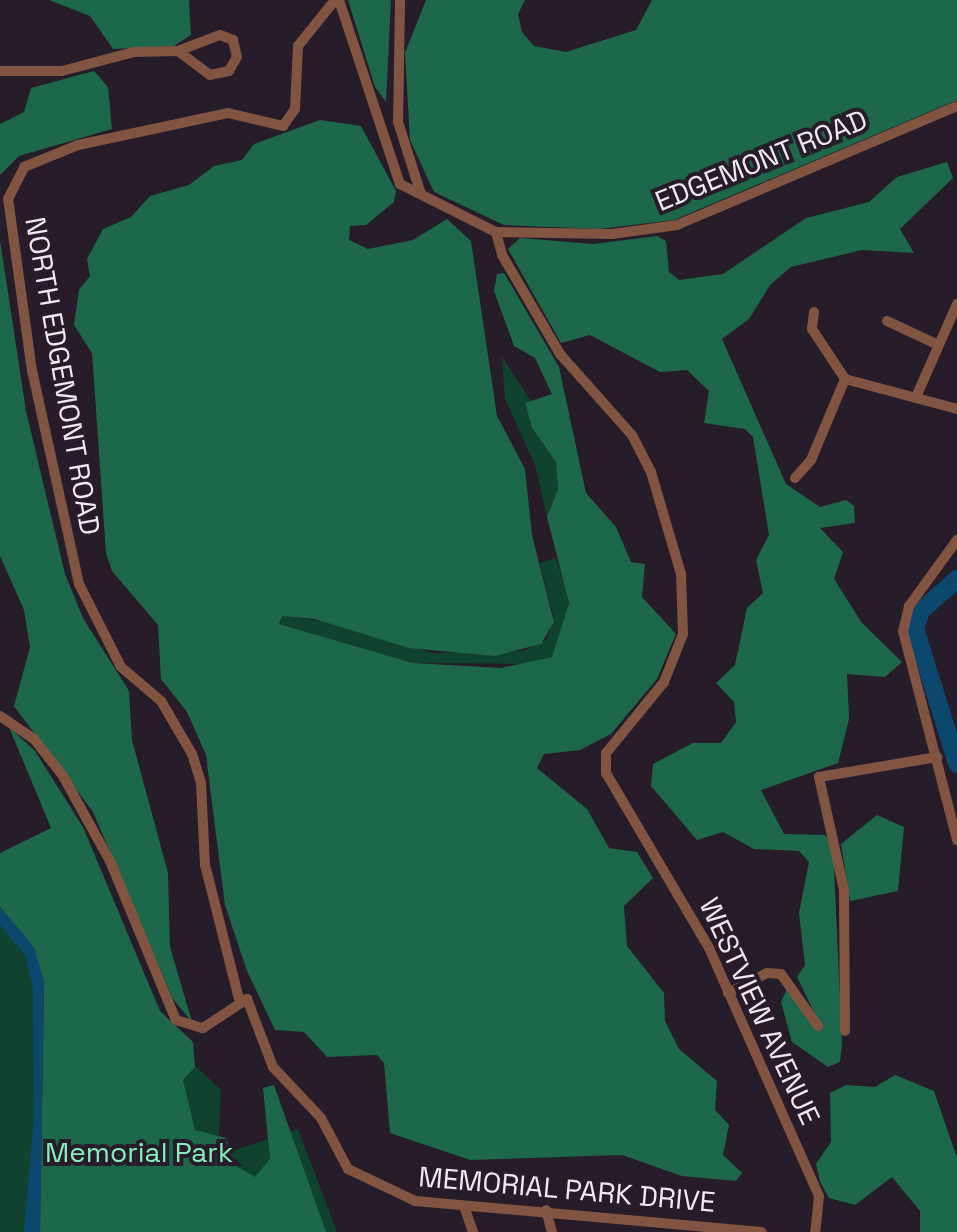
<!DOCTYPE html>
<style>
body{margin:0}
#map{position:relative;width:957px;height:1232px;overflow:hidden;background:#271c29;font-family:"Space Grotesk",sans-serif}
div>[style]{position:absolute}
[style*='--x']{left:calc(var(--x)*1px);top:calc(var(--y)*1px);width:calc(var(--w)*1px);rotate:calc(var(--a)*1deg)}
.green>*{inset:0;background:#0f432f}
.forest>*{inset:0;background:#1d674b}
.water>*{inset:0;background:#0c486e}
.river>*{height:18px;margin:-9px;padding:0 9px;transform-origin:9px;border-radius:9px;background:#0c486e}
.minor>*{height:10px;margin:-5px;padding:0 5px;transform-origin:5px;border-radius:5px;background:#815542}
span{translate:-50% -50%;white-space:nowrap;text-align:center;line-height:1.15;-webkit-text-stroke:8px #271c29;paint-order:stroke}
.street-label{font-size:28px;color:#f0e9f2}
.park-label{font-size:28px;color:#87edc0}
</style>
<div id="map">
<div class="green">
<div style="clip-path:polygon(502px 357px,531px 401px,525px 404px,532px 428px,556px 462px,558px 489px,547px 517px,535px 465px,505px 399px)"></div>
<div style="clip-path:polygon(556px 558px,568px 598px,567px 627px,552px 657px,540px 664px,413px 663px,279px 624px,282px 616px,331px 622px,433px 653px,524px 651px,547px 639px,554px 618px,540px 563px)"></div>
<div style="clip-path:polygon(0 918px,30px 957px,39px 985px,43px 1164px,168px 1040px,221px 1090px,218px 1156px,298px 1129px,337px 1232px,0 1232px)"></div>
</div>
<div class="forest">
<div style="clip-path:polygon(49px 0,189px 0,191px 35px,174px 46px,113px 49px,90px 16px)"></div>
<div style="clip-path:polygon(348px 0,391px 0,386px 102px,375px 87px)"></div>
<div style="clip-path:polygon(426px 0,525px 0,518px 14px,522px 32px,534px 46px,566px 52px,636px 30px,652px 0,957px 0,957px 100px,674px 220px,599px 229px,504px 225px,434px 192px,410px 140px,405px 53px)"></div>
<div style="clip-path:polygon(94px 71px,108px 87px,112px 129px,19px 156px,0 175px,0 124px,24px 112px,31px 88px)"></div>
<div style="clip-path:polygon(320px 120px,361px 126px,396px 191px,394px 202px,366px 225px,350px 226px,349px 240px,368px 249px,413px 240px,447px 219px,471px 241px,497px 416px,525px 469px,532px 535px,554px 622px,541px 644px,495px 656px,409px 648px,315px 619px,282px 616px,279px 624px,413px 663px,501px 668px,552px 657px,569px 603px,547px 517px,558px 489px,556px 462px,532px 428px,525px 403px,552px 394px,535px 358px,514px 346px,494px 291px,497px 274px,504px 273px,559px 367px,586px 493px,616px 527px,631px 562px,645px 564px,642px 597px,676px 634px,657px 679px,611px 734px,580px 750px,544px 754px,537px 768px,587px 809px,609px 848px,637px 852px,653px 878px,624px 906px,627px 946px,664px 993px,665px 1021px,679px 1049px,717px 1081px,715px 1110px,729px 1125px,723px 1155px,742px 1173px,736px 1181px,682px 1176px,622px 1155px,470px 1160px,390px 1133px,384px 1063px,377px 1055px,327px 1057px,304px 1032px,275px 1030px,247px 971px,225px 905px,206px 755px,187px 712px,161px 679px,158px 625px,112px 571px,106px 553px,92px 353px,74px 325px,79px 290px,90px 276px,87px 259px,103px 229px,131px 217px,150px 196px,189px 185px,214px 166px,242px 160px,254px 144px)"></div>
<div style="clip-path:polygon(947px 162px,953px 178px,900px 229px,914px 253px,862px 250px,791px 267px,770px 285px,749px 319px,722px 339px,786px 484px,820px 507px,846px 500px,854px 506px,855px 523px,820px 528px,843px 552px,834px 579px,862px 623px,902px 662px,885px 677px,847px 674px,849px 719px,838px 763px,761px 790px,784px 834px,825px 835px,833px 846px,842px 1044px,840px 1062px,828px 1067px,792px 1042px,781px 1002px,787px 989px,816px 1016px,797px 977px,805px 965px,799px 913px,809px 862px,799px 851px,754px 849px,723px 832px,697px 840px,651px 786px,653px 764px,693px 743px,721px 743px,736px 722px,734px 702px,716px 683px,735px 665px,747px 608px,763px 593px,756px 560px,769px 535px,753px 437px,745px 429px,704px 423px,709px 391px,687px 370px,660px 372px,590px 335px,561px 343px,508px 249px,520px 238px,593px 244px,657px 236px,666px 241px,669px 272px,679px 280px,723px 274px,806px 218px,869px 202px,897px 177px)"></div>
<div style="clip-path:polygon(0 240px,26px 411px,65px 574px,83px 618px,129px 691px,132px 740px,168px 873px,170px 947px,192px 1022px,173px 999px,93px 812px,14px 706px,30px 647px,24px 610px,0 556px)"></div>
<div style="clip-path:polygon(9px 727px,35px 751px,83px 827px,160px 1011px,193px 1042px,195px 1067px,183px 1080px,195px 1130px,226px 1138px,236px 1166px,255px 1177px,270px 1159px,263px 1088px,274px 1085px,326px 1232px,40px 1232px,44px 982px,33px 947px,0 907px,0 853px,51px 828px)"></div>
<div style="clip-path:polygon(877px 815px,904px 827px,898px 891px,850px 901px,841px 844px)"></div>
<div style="clip-path:polygon(895px 1075px,934px 1091px,957px 1158px,957px 1232px,920px 1232px,920px 1211px,892px 1177px,855px 1205px,829px 1198px,820px 1182px,816px 1164px,831px 1142px,830px 1093px,846px 1085px,875px 1087px)"></div>
</div>
<div class="water">
<div style="clip-path:polygon(0 907px,34px 947px,44px 982px,40px 1232px,24px 1232px,34px 1116px,33px 988px,25px 955px,0 925px)"></div>
</div>
<div class="river">
<div style="--x:957;--y:579;--w:48;--a:138.4"></div>
<div style="--x:921;--y:611;--w:18;--a:109"></div>
<div style="--x:915;--y:628;--w:142;--a:72.8"></div>
</div>
<div class="minor">
<div style="--x:339;--y:0;--w:194;--a:71.7"></div>
<div style="--x:400;--y:184;--w:107;--a:26.6"></div>
<div style="--x:496;--y:232;--w:116;--a:1"></div>
<div style="--x:612;--y:234;--w:66;--a:-7.9"></div>
<div style="--x:677;--y:225;--w:304;--a:-23"></div>
<div style="--x:400;--y:0;--w:122;--a:90.9"></div>
<div style="--x:398;--y:122;--w:76;--a:72.3"></div>
<div style="--x:0;--y:71;--w:62;--a:0"></div>
<div style="--x:62;--y:71;--w:74;--a:-14.8"></div>
<div style="--x:134;--y:52;--w:44;--a:-1.3"></div>
<div style="--x:178;--y:51;--w:45;--a:-20.9"></div>
<div style="--x:220;--y:35;--w:14;--a:21"></div>
<div style="--x:233;--y:40;--w:17;--a:77"></div>
<div style="--x:237;--y:57;--w:16;--a:120"></div>
<div style="--x:229;--y:71;--w:19;--a:168"></div>
<div style="--x:210;--y:75;--w:40;--a:-143"></div>
<div style="--x:496;--y:232;--w:24;--a:75"></div>
<div style="--x:502;--y:255;--w:115;--a:59.6"></div>
<div style="--x:560;--y:354;--w:108;--a:48.4"></div>
<div style="--x:632;--y:435;--w:42;--a:62.8"></div>
<div style="--x:651;--y:472;--w:106;--a:73.6"></div>
<div style="--x:681;--y:574;--w:60;--a:88.1"></div>
<div style="--x:683;--y:634;--w:52;--a:111.6"></div>
<div style="--x:664;--y:682;--w:92;--a:129.2"></div>
<div style="--x:606;--y:753;--w:20;--a:90"></div>
<div style="--x:606;--y:773;--w:203;--a:59.5"></div>
<div style="--x:709;--y:948;--w:271;--a:66.1"></div>
<div style="--x:819;--y:1196;--w:36;--a:96"></div>
<div style="--x:814;--y:312;--w:17;--a:97"></div>
<div style="--x:812;--y:329;--w:60;--a:56.6"></div>
<div style="--x:887;--y:321;--w:52;--a:25.1"></div>
<div style="--x:845;--y:379;--w:116;--a:15"></div>
<div style="--x:916;--y:397;--w:102;--a:-66.2"></div>
<div style="--x:795;--y:478;--w:24;--a:-48"></div>
<div style="--x:811;--y:460;--w:88;--a:-67.2"></div>
<div style="--x:957;--y:540;--w:82;--a:126"></div>
<div style="--x:909;--y:606;--w:26;--a:103"></div>
<div style="--x:903;--y:631;--w:216;--a:75.5"></div>
<div style="--x:0;--y:716;--w:41;--a:34.1"></div>
<div style="--x:34;--y:739;--w:47;--a:51.9"></div>
<div style="--x:63;--y:776;--w:97;--a:61.1"></div>
<div style="--x:110;--y:861;--w:172;--a:67.5"></div>
<div style="--x:176;--y:1020;--w:28;--a:17"></div>
<div style="--x:203;--y:1028;--w:53;--a:-33.4"></div>
<div style="--x:247;--y:999;--w:73;--a:69.1"></div>
<div style="--x:273;--y:1067;--w:70;--a:46.7"></div>
<div style="--x:321;--y:1118;--w:58;--a:62.1"></div>
<div style="--x:348;--y:1169;--w:74;--a:25.5"></div>
<div style="--x:415;--y:1201;--w:348;--a:5.1"></div>
<div style="--x:728;--y:993;--w:44;--a:-27.1"></div>
<div style="--x:767;--y:973;--w:14;--a:4"></div>
<div style="--x:781;--y:974;--w:64;--a:54.6"></div>
<div style="--x:239;--y:999;--w:138;--a:-104.2"></div>
<div style="--x:205;--y:865;--w:82;--a:-92.8"></div>
<div style="--x:201;--y:783;--w:30;--a:-107"></div>
<div style="--x:192;--y:754;--w:61;--a:-120.3"></div>
<div style="--x:161;--y:701;--w:52;--a:-139.6"></div>
<div style="--x:121;--y:667;--w:93;--a:-116.8"></div>
<div style="--x:79;--y:584;--w:218;--a:-102.4"></div>
<div style="--x:32;--y:371;--w:174;--a:-97.9"></div>
<div style="--x:8;--y:199;--w:36;--a:-63"></div>
<div style="--x:24;--y:167;--w:58;--a:-22.2"></div>
<div style="--x:78;--y:145;--w:153;--a:-12"></div>
<div style="--x:228;--y:113;--w:57;--a:13.3"></div>
<div style="--x:283;--y:126;--w:21;--a:-55"></div>
<div style="--x:295;--y:109;--w:63;--a:-87.3"></div>
<div style="--x:298;--y:46;--w:59;--a:-51.2"></div>
<div style="--x:845;--y:1031;--w:141;--a:-90.4"></div>
<div style="--x:844;--y:890;--w:116;--a:-102.5"></div>
<div style="--x:819;--y:777;--w:120;--a:-9.6"></div>
<div style="--x:464;--y:1206;--w:28;--a:71"></div>
<div style="--x:546;--y:1210;--w:23;--a:75"></div>
</div>
<div class="street-label">
<span style="left:761px;top:160px;rotate:-22deg">EDGEMONT ROAD</span>
<span style="left:63px;top:376px;rotate:80deg">NORTH EDGEMONT ROAD</span>
<span style="left:760px;top:1011px;rotate:65deg">WESTVIEW AVENUE</span>
<span style="left:567px;top:1189px;rotate:5deg">MEMORIAL PARK DRIVE</span>
</div>
<div class="park-label">
<span style="left:139px;top:1152px">Memorial Park</span>
</div>
</div>
